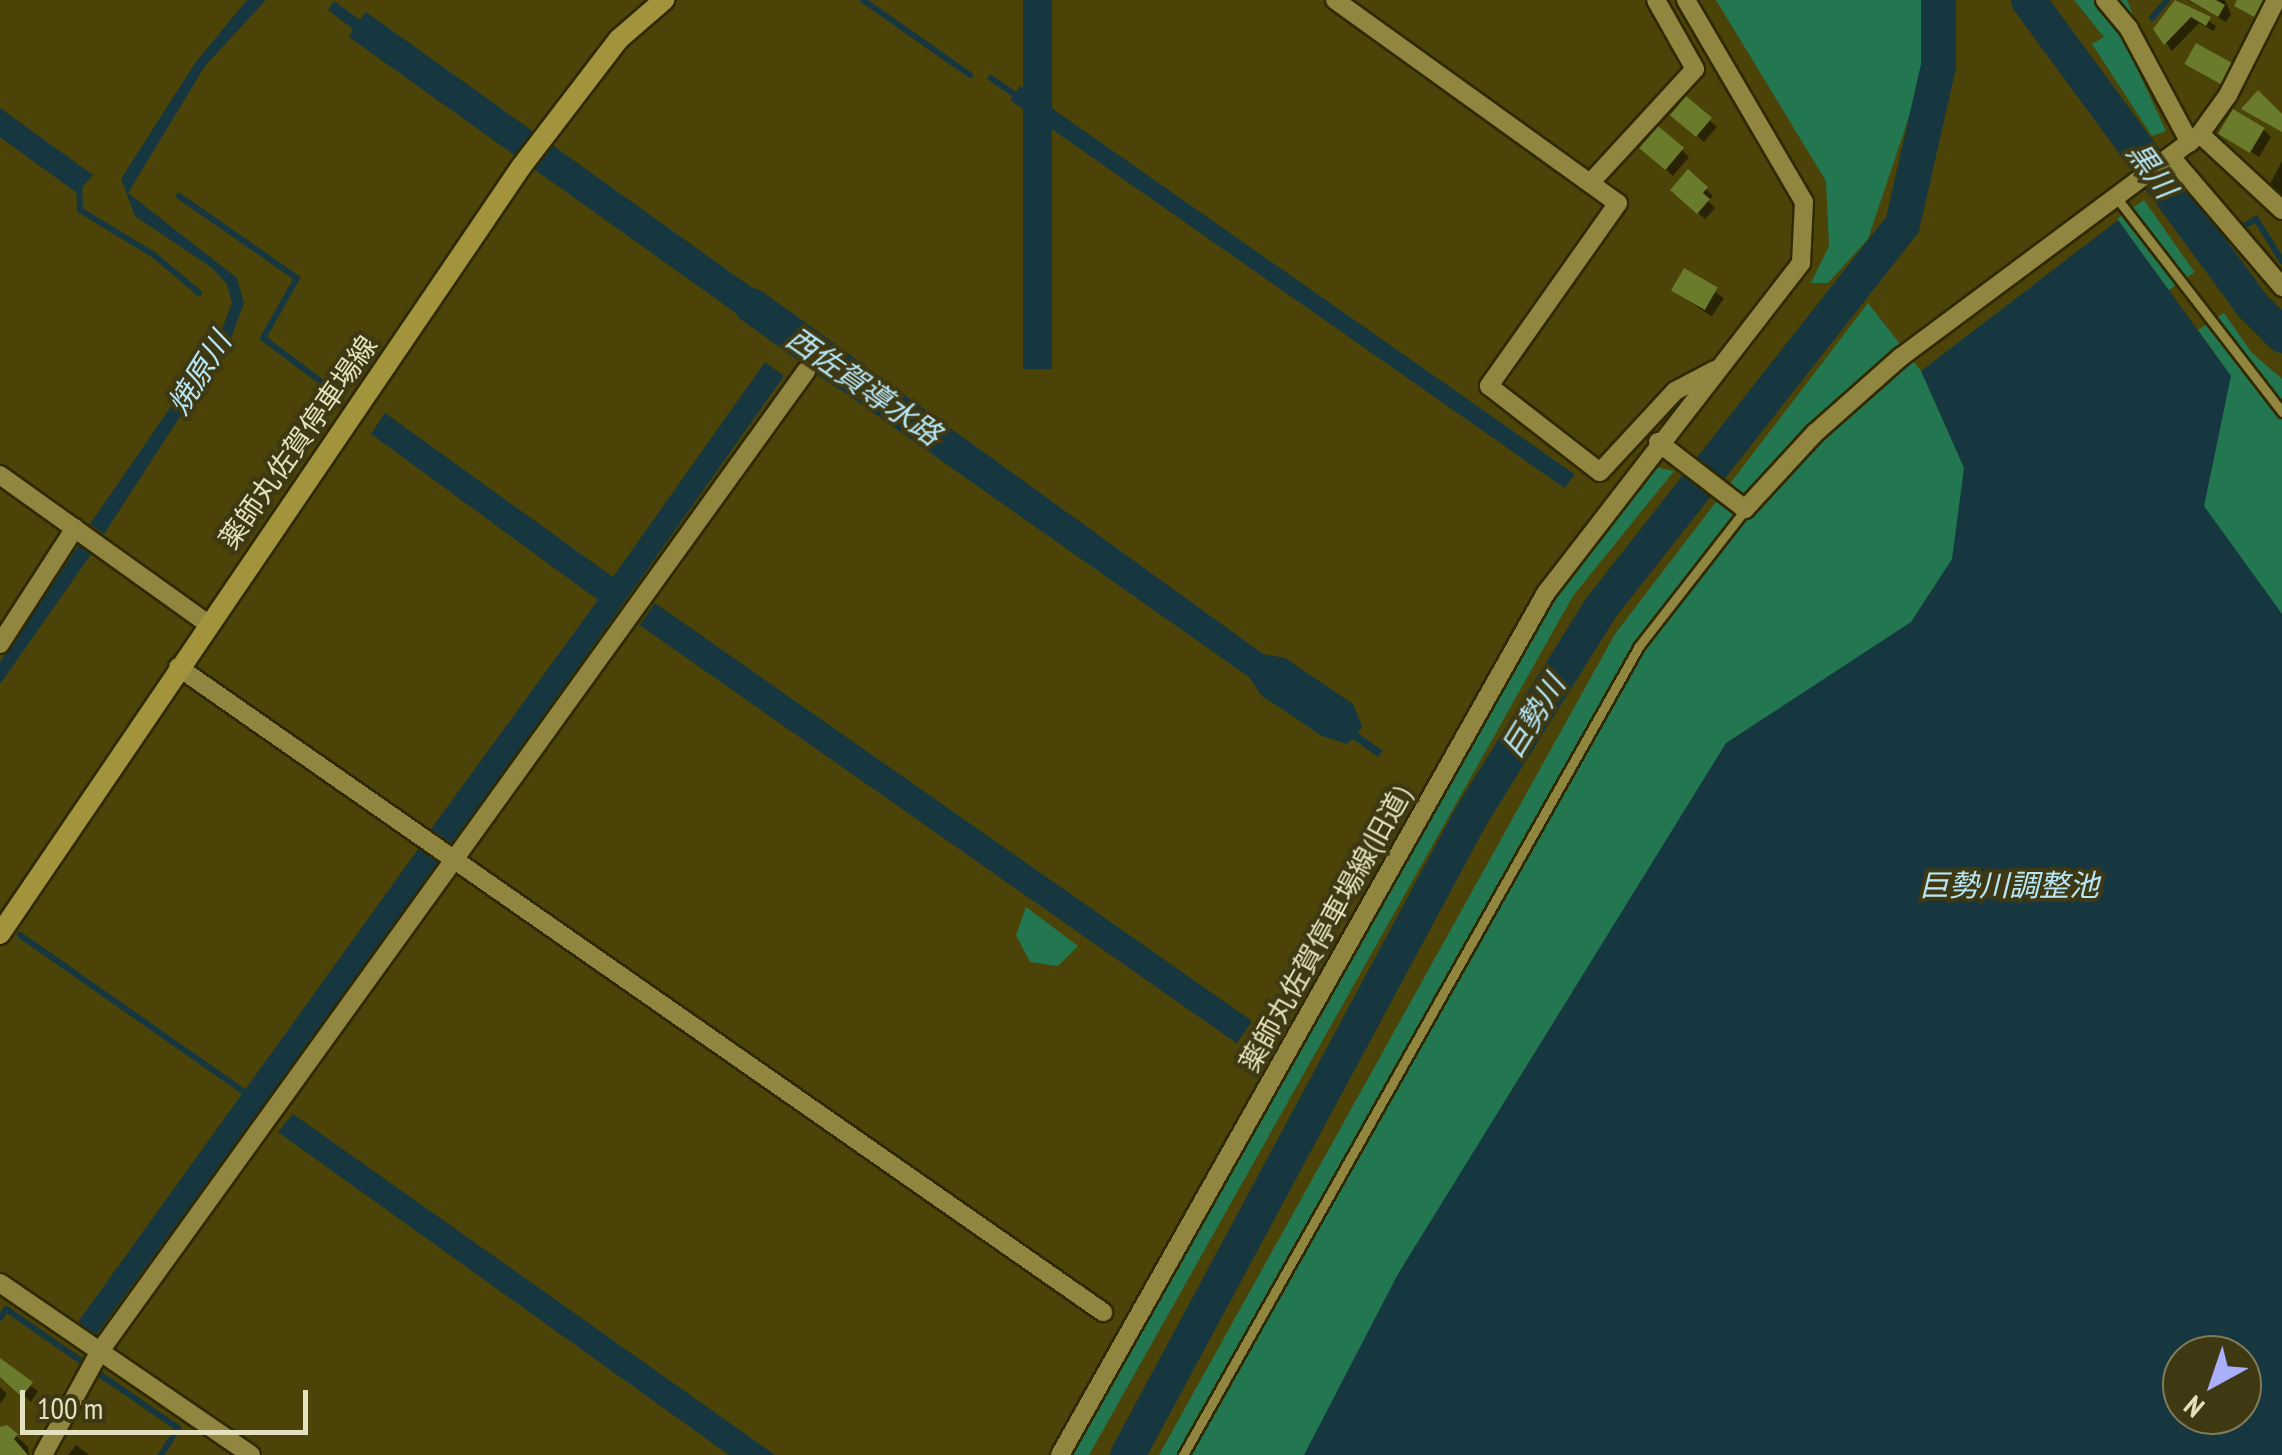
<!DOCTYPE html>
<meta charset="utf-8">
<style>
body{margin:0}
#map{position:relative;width:2282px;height:1455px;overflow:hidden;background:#4b4308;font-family:"PT Sans Narrow","Noto Sans JP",sans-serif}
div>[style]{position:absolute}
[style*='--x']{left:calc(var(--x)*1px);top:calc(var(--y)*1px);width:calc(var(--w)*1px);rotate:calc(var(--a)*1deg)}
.green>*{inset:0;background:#227751;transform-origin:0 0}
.water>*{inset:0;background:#163740;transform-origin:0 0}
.shadow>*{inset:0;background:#0007;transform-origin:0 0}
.stream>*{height:6px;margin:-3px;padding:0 3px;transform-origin:3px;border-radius:3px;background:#163740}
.river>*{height:35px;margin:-17.5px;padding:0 17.5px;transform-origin:17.5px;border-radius:17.5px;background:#163740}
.building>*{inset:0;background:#6a7b2c;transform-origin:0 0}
.roads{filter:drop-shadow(2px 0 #2f2902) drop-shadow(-2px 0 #2f2902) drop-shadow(0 2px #2f2902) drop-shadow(0 -2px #2f2902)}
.service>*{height:9px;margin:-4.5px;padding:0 4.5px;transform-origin:4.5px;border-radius:4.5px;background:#91863f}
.minor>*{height:18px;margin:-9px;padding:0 9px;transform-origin:9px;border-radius:9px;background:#91863f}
.secondary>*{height:20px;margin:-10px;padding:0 10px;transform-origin:10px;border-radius:10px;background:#a1943d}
span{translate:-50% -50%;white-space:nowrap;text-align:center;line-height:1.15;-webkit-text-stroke:8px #3e3813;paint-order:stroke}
.street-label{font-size:28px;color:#e5e0bd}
.water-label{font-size:30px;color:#b7e7f7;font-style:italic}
.north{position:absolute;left:2162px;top:1335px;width:100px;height:100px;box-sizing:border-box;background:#3e3813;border:2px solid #817b57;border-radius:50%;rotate:220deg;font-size:28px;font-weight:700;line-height:40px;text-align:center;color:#e5e0bd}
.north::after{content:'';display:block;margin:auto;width:35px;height:45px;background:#aab0fb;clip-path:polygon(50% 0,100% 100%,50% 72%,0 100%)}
.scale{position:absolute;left:20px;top:1390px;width:288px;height:45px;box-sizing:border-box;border:5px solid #e5e0bd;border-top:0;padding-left:12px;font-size:30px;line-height:35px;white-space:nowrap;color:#e5e0bd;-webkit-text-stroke:8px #3e3813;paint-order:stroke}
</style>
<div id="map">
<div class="green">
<div style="clip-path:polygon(1716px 0,1924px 0,1927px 63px,1868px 239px,1828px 283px,1811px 283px,1829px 246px,1826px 181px)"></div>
<div style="clip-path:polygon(2074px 0,2127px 0,2136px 22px,2121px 34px,2166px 131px,2152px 136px,2092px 44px,2104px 37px)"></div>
<div style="left:2144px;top:200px;width:88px;height:33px;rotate:55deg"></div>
<div style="clip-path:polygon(2103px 232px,2231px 376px,2198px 330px,2224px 313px,2252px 353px,2282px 379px,2282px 918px,1429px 1455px,1159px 1455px,1615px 634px,1868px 303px,1921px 371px)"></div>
<div style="clip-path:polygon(1650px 466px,1674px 471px,1573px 596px,1089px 1455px,1067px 1455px,1503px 678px,1578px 558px)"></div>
<div style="clip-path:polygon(1026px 907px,1078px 946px,1058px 966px,1030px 962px,1016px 935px)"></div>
</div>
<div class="water">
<div style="clip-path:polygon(247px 0,266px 0,205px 66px,128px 193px,237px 278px,244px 303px,231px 338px,104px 534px,90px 524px,219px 337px,232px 303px,227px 284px,212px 268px,135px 216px,121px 179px,195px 63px)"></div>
<div style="left:1023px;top:0;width:29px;height:369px"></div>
<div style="clip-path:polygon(334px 1px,360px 20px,366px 12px,772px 302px,766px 310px,790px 328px,784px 336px,760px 319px,754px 326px,349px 37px,353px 29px,328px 10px)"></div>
<div style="left:1020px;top:86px;width:677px;height:17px;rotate:35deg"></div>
<div style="clip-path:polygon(0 108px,93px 175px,77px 193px,0 137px)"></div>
<div style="clip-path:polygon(evenodd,2118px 220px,2231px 376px,2204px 506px,2282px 614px,2282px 1455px,1304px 1455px,1398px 1274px,1726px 743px,1911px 622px,1952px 559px,1964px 468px,1921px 371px,2118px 220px,2182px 1355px,2242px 1355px,2242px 1415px,2182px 1415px,2182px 1355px)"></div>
<div style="clip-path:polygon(808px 339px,834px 356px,841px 349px,1263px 654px,1285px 658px,1353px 704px,1362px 726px,1358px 733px,1383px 751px,1378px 757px,1353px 739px,1347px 744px,1322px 736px,1261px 695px,1249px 677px,821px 376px,828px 366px,802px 348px)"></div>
<div style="clip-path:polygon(765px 362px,784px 376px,453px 844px,431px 829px,598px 600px,371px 434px,385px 413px,613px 577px)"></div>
<div style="clip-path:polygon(79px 545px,92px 553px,0 684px,0 662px)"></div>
<div style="left:655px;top:603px;width:729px;height:27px;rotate:35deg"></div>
<div style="clip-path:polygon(419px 848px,441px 862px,96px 1335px,78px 1322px)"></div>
<div style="clip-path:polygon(293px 1114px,775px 1455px,729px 1455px,278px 1132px)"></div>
</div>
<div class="shadow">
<div style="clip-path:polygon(2177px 0,2216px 26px,2214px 31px,2199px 23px,2172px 51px,2156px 29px)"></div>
<div style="clip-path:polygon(2188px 0,2225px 0,2231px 14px,2226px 22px)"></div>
<div style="clip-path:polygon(1687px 100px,1717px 127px,1704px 142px,1681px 121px)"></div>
<div style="clip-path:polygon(2264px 130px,2271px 137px,2259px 157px,2223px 133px)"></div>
<div style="clip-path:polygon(1642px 148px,1682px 150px,1689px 157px,1673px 176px)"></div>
<div style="clip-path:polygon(2282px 161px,2282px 195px,2270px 184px)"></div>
<div style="clip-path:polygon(1688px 172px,1713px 196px,1708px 201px,1715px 208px,1705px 219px,1680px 197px)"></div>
<div style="left:1685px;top:272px;width:47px;height:22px;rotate:34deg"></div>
<div style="clip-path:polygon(0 1365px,38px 1391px,31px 1402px,0 1375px)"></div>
<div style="clip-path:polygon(0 1387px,7px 1394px,0 1404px)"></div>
<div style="clip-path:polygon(8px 1428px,28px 1447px,29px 1455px,0 1455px,0 1432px)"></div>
<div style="clip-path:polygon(76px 1445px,89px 1455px,68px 1455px)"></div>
</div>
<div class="stream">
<div style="--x:863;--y:0;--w:131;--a:35"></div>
<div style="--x:2152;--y:18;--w:23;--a:-50"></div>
<div style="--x:991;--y:78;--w:32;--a:35"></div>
<div style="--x:79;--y:180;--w:30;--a:88"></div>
<div style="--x:80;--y:210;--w:87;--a:31.3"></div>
<div style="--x:154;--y:255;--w:59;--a:40.2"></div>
<div style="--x:179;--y:196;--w:144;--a:34.8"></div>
<div style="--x:297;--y:278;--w:69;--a:119.5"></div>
<div style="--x:263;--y:338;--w:90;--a:36.9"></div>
<div style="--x:2209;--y:245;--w:54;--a:-29"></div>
<div style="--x:2256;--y:219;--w:49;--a:58.2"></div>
<div style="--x:20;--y:935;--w:274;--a:35"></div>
<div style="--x:0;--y:1318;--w:11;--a:-56"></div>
<div style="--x:6;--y:1309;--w:95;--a:34.7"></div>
<div style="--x:98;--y:1373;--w:97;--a:34.5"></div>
<div style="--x:178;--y:1428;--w:32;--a:122"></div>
</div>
<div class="river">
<div style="--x:2028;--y:0;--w:377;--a:53.7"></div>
<div style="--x:2251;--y:304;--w:44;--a:45"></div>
<div style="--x:751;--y:305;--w:113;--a:35.7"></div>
<div style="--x:1127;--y:1455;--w:727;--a:-61.74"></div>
<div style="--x:1471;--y:815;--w:243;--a:-58.1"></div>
<div style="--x:1599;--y:609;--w:490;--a:-51.8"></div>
<div style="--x:1902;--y:224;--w:163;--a:-77.2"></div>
<div style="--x:1938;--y:65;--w:65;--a:-90"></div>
</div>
<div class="building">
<div style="clip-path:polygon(2175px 0,2211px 17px,2206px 26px,2191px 17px,2164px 45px,2153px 29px)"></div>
<div style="clip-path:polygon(2189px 0,2216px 0,2225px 5px,2218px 17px)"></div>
<div style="clip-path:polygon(2237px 0,2269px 0,2258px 19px,2234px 6px)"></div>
<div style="left:2196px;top:43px;width:45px;height:24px;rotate:29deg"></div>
<div style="clip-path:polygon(2258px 90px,2282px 114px,2282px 132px,2241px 109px)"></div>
<div style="left:1686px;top:96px;width:34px;height:25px;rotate:40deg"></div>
<div style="left:2233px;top:109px;width:37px;height:29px;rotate:31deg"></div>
<div style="left:1658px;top:126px;width:34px;height:29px;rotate:40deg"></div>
<div style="clip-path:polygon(1688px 169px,1708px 187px,1703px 193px,1710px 199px,1697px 214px,1670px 190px)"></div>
<div style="left:1684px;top:268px;width:39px;height:26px;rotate:30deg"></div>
<div style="clip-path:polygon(0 1358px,33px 1382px,22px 1397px,0 1377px)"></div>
<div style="clip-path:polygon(7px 1425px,18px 1434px,14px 1439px,28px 1455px,0 1455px,0 1427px)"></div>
</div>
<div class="roads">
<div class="service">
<div style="--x:2116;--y:197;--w:272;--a:52.3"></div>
<div style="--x:1183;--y:1455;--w:929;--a:-60.59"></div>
<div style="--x:1639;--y:646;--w:172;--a:-52.1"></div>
</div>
<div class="minor">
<div style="--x:1335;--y:0;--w:348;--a:35.7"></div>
<div style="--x:1618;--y:203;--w:224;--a:125.2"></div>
<div style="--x:1489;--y:386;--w:140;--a:37.8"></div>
<div style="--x:1600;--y:472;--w:110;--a:-47.2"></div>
<div style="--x:1675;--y:391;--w:45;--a:-27.7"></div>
<div style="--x:2105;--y:0;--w:38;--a:50"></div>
<div style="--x:2129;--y:29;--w:129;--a:61.8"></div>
<div style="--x:2200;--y:134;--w:112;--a:42.8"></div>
<div style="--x:2172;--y:158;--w:170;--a:49.5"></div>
<div style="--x:1592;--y:181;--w:152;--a:-47.4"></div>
<div style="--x:1695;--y:69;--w:79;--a:-119.5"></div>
<div style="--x:1658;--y:442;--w:110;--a:37.6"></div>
<div style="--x:1745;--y:509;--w:103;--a:-47.4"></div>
<div style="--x:1815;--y:433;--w:115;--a:-41.5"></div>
<div style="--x:1901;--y:357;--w:373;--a:-36.7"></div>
<div style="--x:2200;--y:134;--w:48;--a:-54.3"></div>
<div style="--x:2228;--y:95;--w:106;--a:-63.2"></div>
<div style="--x:0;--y:475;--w:254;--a:35.6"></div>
<div style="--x:0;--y:644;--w:138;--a:-57.1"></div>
<div style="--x:178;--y:667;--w:1128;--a:34.89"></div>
<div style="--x:0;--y:1283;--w:304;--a:34.4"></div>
<div style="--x:43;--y:1455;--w:119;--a:-61.3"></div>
<div style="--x:100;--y:1351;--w:1208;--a:-54.23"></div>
<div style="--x:1060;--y:1455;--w:990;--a:-60.59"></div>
<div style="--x:1546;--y:593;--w:417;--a:-52.3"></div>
<div style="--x:1801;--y:263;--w:61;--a:-87.2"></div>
<div style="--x:1804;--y:202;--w:234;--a:-120.3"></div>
</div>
<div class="secondary">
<div style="--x:0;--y:934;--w:927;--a:-55.81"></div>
<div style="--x:521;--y:167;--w:161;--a:-52.6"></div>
<div style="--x:619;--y:39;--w:60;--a:-40.9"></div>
</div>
</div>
<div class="street-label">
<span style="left:298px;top:442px;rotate:-55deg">薬師丸佐賀停車場線</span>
<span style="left:1325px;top:929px;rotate:-61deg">薬師丸佐賀停車場線(旧道)</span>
</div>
<div class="water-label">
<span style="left:2152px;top:170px;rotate:54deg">黒川</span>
<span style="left:199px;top:373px;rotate:-58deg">焼原川</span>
<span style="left:864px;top:386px;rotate:35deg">西佐賀導水路</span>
<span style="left:1533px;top:716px;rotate:-58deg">巨勢川</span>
<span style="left:2009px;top:885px">巨勢川調整池</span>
</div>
<div class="north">N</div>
<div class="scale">100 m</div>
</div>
